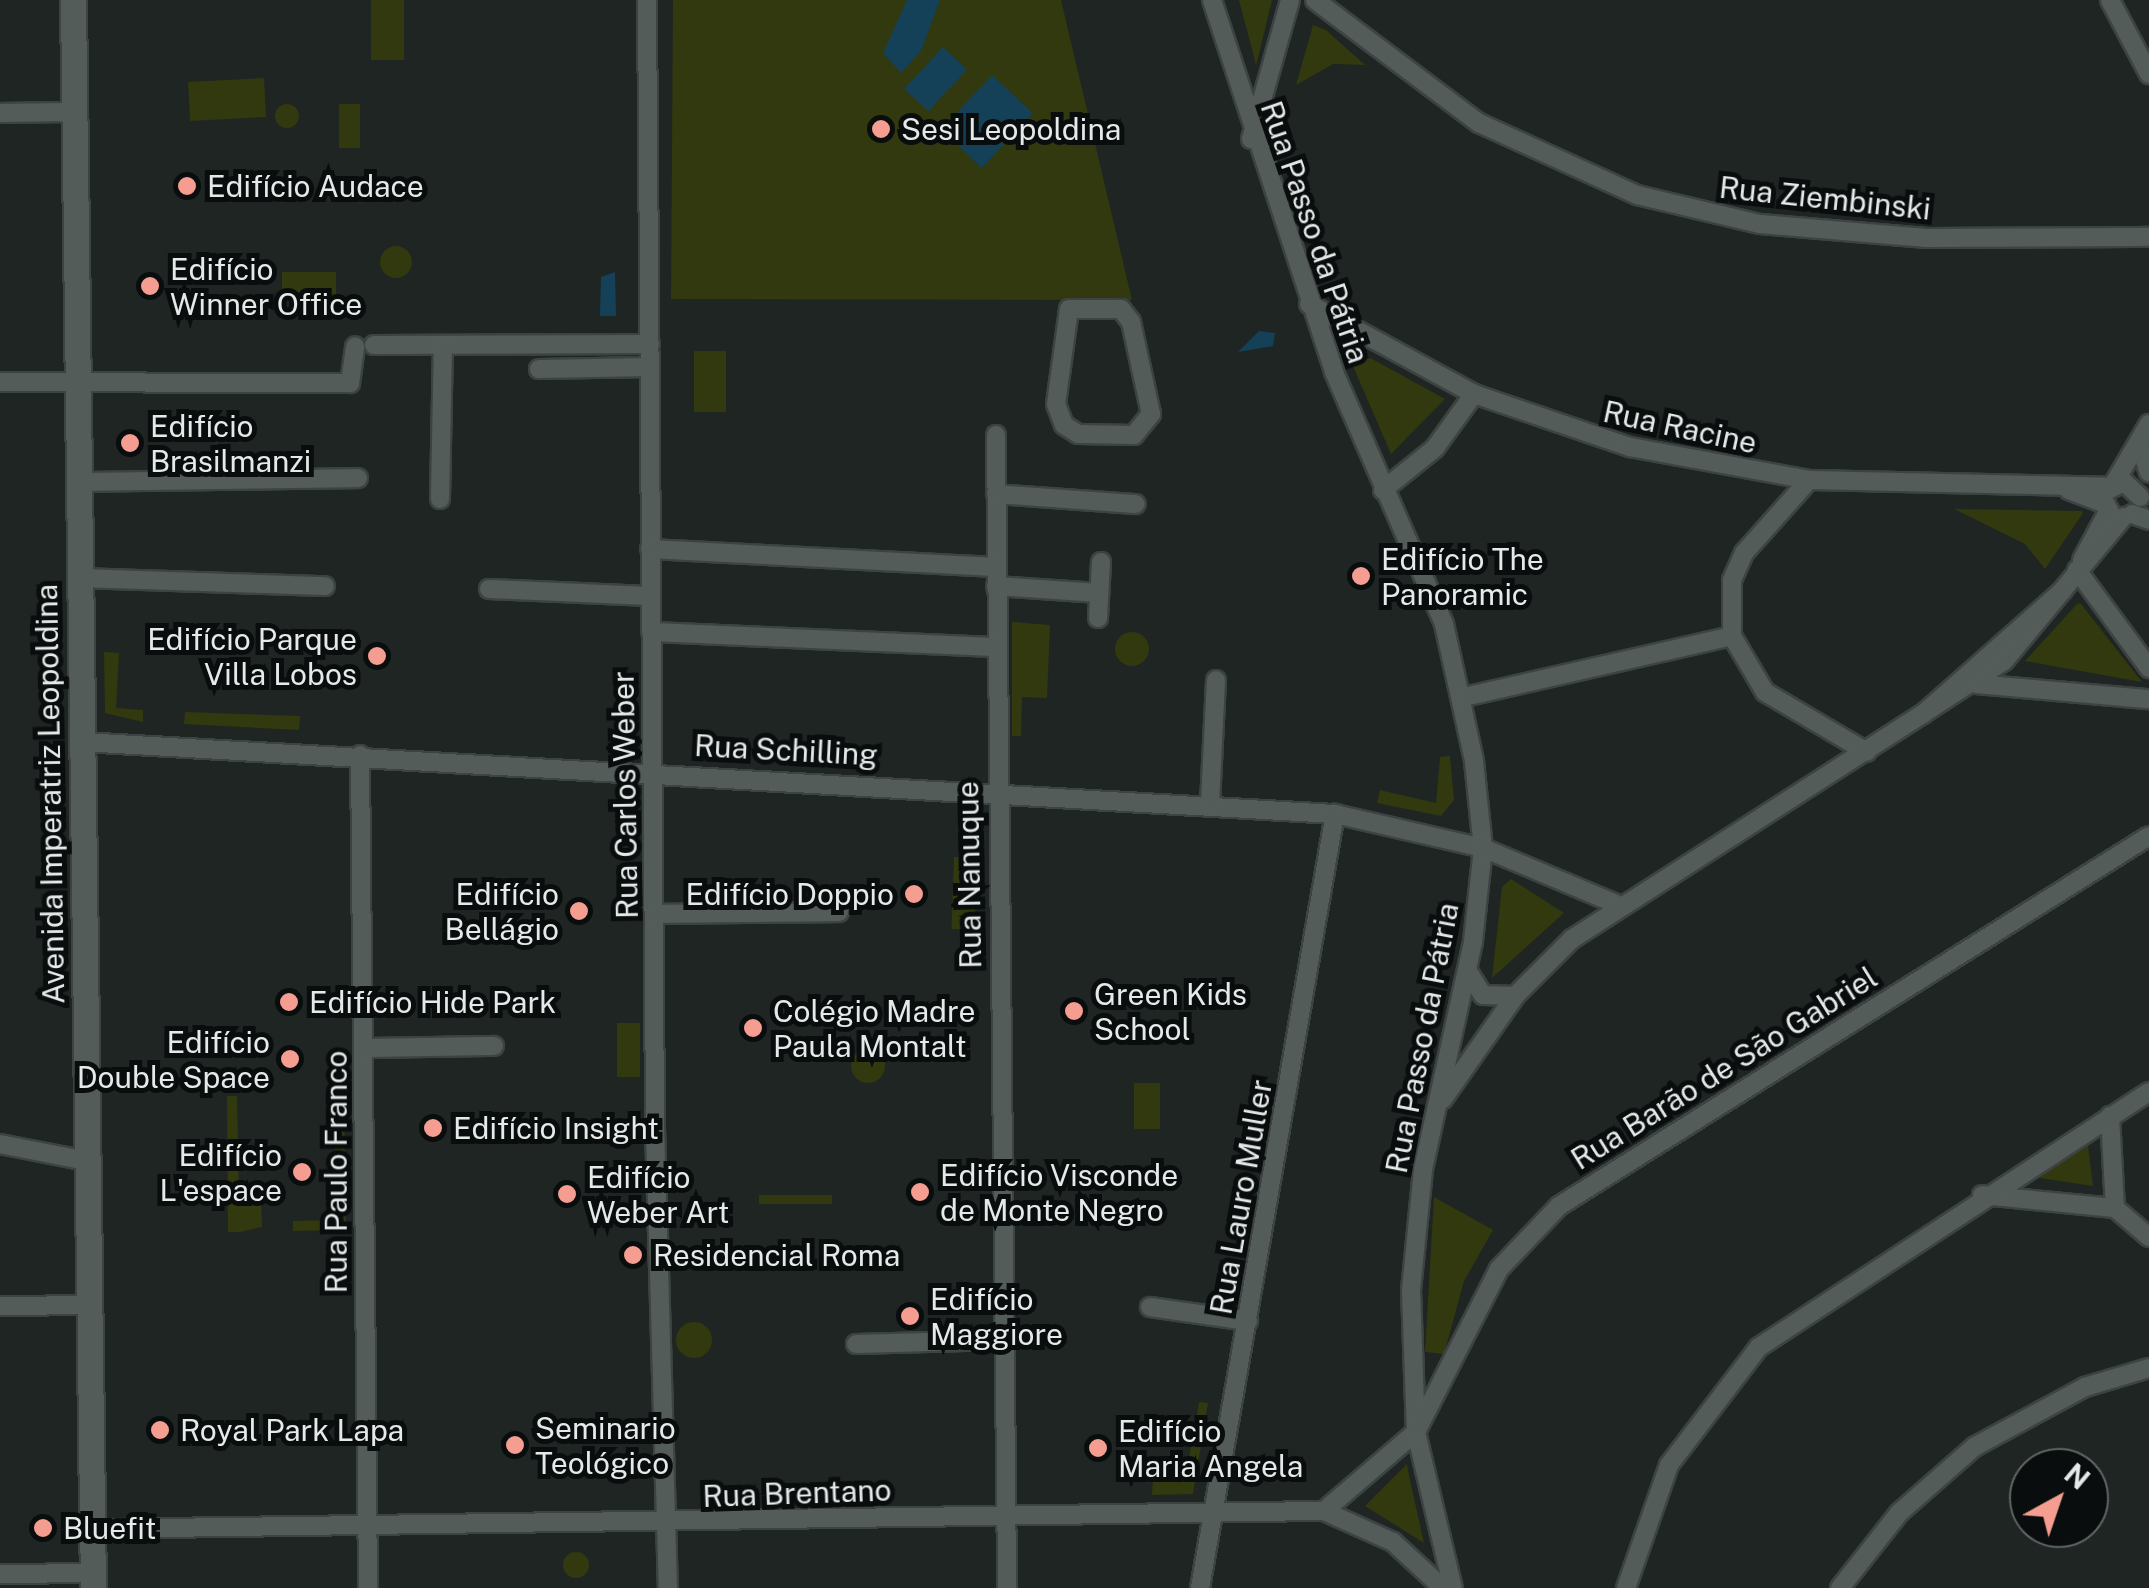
<!DOCTYPE html>
<meta charset="utf-8">
<style>
body{margin:0}
#map{position:relative;width:2149px;height:1588px;overflow:hidden;background:#1e2523;font-family:"Public Sans",sans-serif}
div>[style]{position:absolute}
[style*='--x']{left:calc(var(--x)*1px);top:calc(var(--y)*1px);width:calc(var(--w)*1px);rotate:calc(var(--a)*1deg)}
.green>*{inset:0;background:#32390e;transform-origin:0 0}
.round{border-radius:50%}
.water>*{inset:0;background:#144058;transform-origin:0 0}
.roads{filter:drop-shadow(2px 0 #3d4342) drop-shadow(-2px 0 #3d4342) drop-shadow(0 2px #3d4342) drop-shadow(0 -2px #3d4342)}
.minor>*{height:18px;margin:-9px;padding:0 9px;transform-origin:9px;border-radius:9px;background:#545c5a}
.secondary>*{height:25px;margin:-12.5px;padding:0 12.5px;transform-origin:12.5px;border-radius:12.5px;background:#545c5a}
.dots>*{width:28px;height:28px;translate:-50% -50%;box-sizing:border-box;border:5px solid #0a0d0d;border-radius:50%}
span{translate:-50% -50%;white-space:nowrap;text-align:center;line-height:1.15;-webkit-text-stroke:10px #0a0d0d;paint-order:stroke}
.poi-label{font-size:30px;color:#e5eae9}
.left{translate:0 -50%;text-align:left}
.right{translate:-100% -50%;text-align:right}
.street-label{font-size:30px;color:#e5eae9}
.north{position:absolute;left:2009px;top:1448px;width:100px;height:100px;box-sizing:border-box;background:#0a0d0d;border:2px solid #626565;border-radius:50%;rotate:40deg;font-size:28px;font-weight:700;line-height:40px;text-align:center;color:#e5eae9}
.north::after{content:'';display:block;margin:auto;width:35px;height:45px;background:#f59d90;clip-path:polygon(50% 0,100% 100%,50% 72%,0 100%)}
</style>
<div id="map">
<div class="green">
<div style="left:371px;top:0;width:33px;height:60px"></div>
<div style="clip-path:polygon(673px 0,1061px 0,1132px 300px,671px 299px)"></div>
<div style="clip-path:polygon(1239px 0,1272px 0,1256px 66px,1253px 53px)"></div>
<div style="clip-path:polygon(1313px 25px,1326px 30px,1365px 65px,1333px 64px,1296px 85px)"></div>
<div style="left:264px;top:78px;width:39px;height:76px;rotate:87deg"></div>
<div style="left:339px;top:104px;width:21px;height:44px"></div>
<div class="round" style="left:275px;top:104px;width:24px;height:24px"></div>
<div class="round" style="left:380px;top:246px;width:32px;height:32px"></div>
<div style="left:282px;top:272px;width:54px;height:26px"></div>
<div style="clip-path:polygon(1343px 343px,1445px 399px,1391px 454px)"></div>
<div style="left:694px;top:351px;width:32px;height:61px"></div>
<div style="clip-path:polygon(1954px 509px,2082px 511px,2083px 513px,2045px 569px,2025px 544px)"></div>
<div style="clip-path:polygon(2078px 603px,2081px 604px,2142px 682px,2025px 661px)"></div>
<div style="clip-path:polygon(1012px 622px,1050px 625px,1047px 698px,1022px 697px,1021px 736px,1012px 736px)"></div>
<div class="round" style="left:1115px;top:632px;width:34px;height:34px"></div>
<div style="clip-path:polygon(104px 652px,119px 653px,116px 708px,143px 710px,143px 722px,105px 713px)"></div>
<div style="clip-path:polygon(185px 712px,300px 716px,299px 730px,184px 724px)"></div>
<div style="clip-path:polygon(1450px 756px,1454px 800px,1441px 816px,1377px 803px,1380px 790px,1436px 803px,1440px 757px)"></div>
<div style="left:954px;top:857px;width:23px;height:72px;rotate:2deg"></div>
<div style="clip-path:polygon(1511px 879px,1564px 913px,1492px 978px,1502px 887px)"></div>
<div style="left:617px;top:1023px;width:23px;height:54px"></div>
<div class="round" style="left:851px;top:1049px;width:34px;height:34px"></div>
<div style="left:1134px;top:1083px;width:26px;height:46px"></div>
<div style="clip-path:polygon(335px 1095px,344px 1095px,346px 1230px,293px 1231px,293px 1221px,335px 1220px)"></div>
<div style="clip-path:polygon(227px 1096px,237px 1096px,239px 1192px,261px 1193px,262px 1227px,240px 1232px,228px 1232px)"></div>
<div style="clip-path:polygon(2088px 1146px,2093px 1186px,2040px 1178px,2045px 1172px)"></div>
<div style="left:759px;top:1195px;width:73px;height:9px"></div>
<div style="clip-path:polygon(1434px 1197px,1493px 1230px,1464px 1281px,1444px 1354px,1425px 1352px)"></div>
<div class="round" style="left:676px;top:1322px;width:36px;height:36px"></div>
<div style="clip-path:polygon(1199px 1402px,1208px 1403px,1193px 1494px,1152px 1495px,1153px 1476px,1185px 1481px)"></div>
<div style="clip-path:polygon(1407px 1464px,1409px 1476px,1424px 1543px,1365px 1506px)"></div>
<div class="round" style="left:563px;top:1552px;width:26px;height:26px"></div>
</div>
<div class="water">
<div style="clip-path:polygon(907px 0,940px 0,921px 51px,901px 73px,883px 53px)"></div>
<div style="left:943px;top:47px;width:33px;height:57px;rotate:43deg"></div>
<div style="left:992px;top:75px;width:56px;height:75px;rotate:43deg"></div>
<div style="clip-path:polygon(615px 272px,616px 316px,600px 316px,601px 277px)"></div>
<div style="clip-path:polygon(1259px 331px,1275px 333px,1273px 346px,1238px 352px)"></div>
</div>
<div class="roads">
<div class="minor">
<div style="--x:647;--y:0;--w:1127;--a:89.59"></div>
<div style="--x:655;--y:1127;--w:461;--a:88.4"></div>
<div style="--x:1212;--y:0;--w:391;--a:71.8"></div>
<div style="--x:1334;--y:372;--w:275;--a:66.4"></div>
<div style="--x:1444;--y:624;--w:140;--a:77.6"></div>
<div style="--x:1474;--y:761;--w:87;--a:84.1"></div>
<div style="--x:1483;--y:848;--w:95;--a:96.1"></div>
<div style="--x:1473;--y:942;--w:233;--a:102.4"></div>
<div style="--x:1423;--y:1170;--w:121;--a:95.7"></div>
<div style="--x:1411;--y:1290;--w:142;--a:88"></div>
<div style="--x:1416;--y:1432;--w:160;--a:76.7"></div>
<div style="--x:1315;--y:0;--w:205;--a:36.9"></div>
<div style="--x:1479;--y:123;--w:174;--a:24.5"></div>
<div style="--x:1637;--y:195;--w:126;--a:13.3"></div>
<div style="--x:1760;--y:224;--w:167;--a:4.8"></div>
<div style="--x:1926;--y:238;--w:223;--a:-0.3"></div>
<div style="--x:2110;--y:0;--w:84;--a:62.2"></div>
<div style="--x:0;--y:113;--w:75;--a:-0.8"></div>
<div style="--x:1251;--y:139;--w:144;--a:-74.3"></div>
<div style="--x:1309;--y:304;--w:188;--a:28.6"></div>
<div style="--x:1474;--y:394;--w:165;--a:18.8"></div>
<div style="--x:1630;--y:447;--w:182;--a:10.4"></div>
<div style="--x:1809;--y:480;--w:302;--a:1.3"></div>
<div style="--x:1069;--y:309;--w:52;--a:0"></div>
<div style="--x:1121;--y:309;--w:16;--a:52"></div>
<div style="--x:1131;--y:322;--w:94;--a:77.7"></div>
<div style="--x:1151;--y:414;--w:27;--a:129"></div>
<div style="--x:1134;--y:435;--w:56;--a:-179"></div>
<div style="--x:1078;--y:434;--w:17;--a:-147"></div>
<div style="--x:1064;--y:425;--w:22;--a:-111"></div>
<div style="--x:1056;--y:404;--w:96;--a:-82.2"></div>
<div style="--x:374;--y:345;--w:276;--a:-0.2"></div>
<div style="--x:539;--y:369;--w:111;--a:-1"></div>
<div style="--x:0;--y:382;--w:350;--a:0.2"></div>
<div style="--x:350;--y:383;--w:37;--a:-82"></div>
<div style="--x:996;--y:435;--w:1153;--a:89.45"></div>
<div style="--x:2139;--y:442;--w:32;--a:72"></div>
<div style="--x:1809;--y:480;--w:98;--a:131.7"></div>
<div style="--x:1744;--y:553;--w:30;--a:114"></div>
<div style="--x:1732;--y:580;--w:56;--a:90"></div>
<div style="--x:1732;--y:636;--w:65;--a:59.5"></div>
<div style="--x:1765;--y:692;--w:118;--a:30.5"></div>
<div style="--x:79;--y:482;--w:279;--a:-0.8"></div>
<div style="--x:2113;--y:485;--w:71;--a:-59.5"></div>
<div style="--x:2110;--y:489;--w:16;--a:-27"></div>
<div style="--x:2124;--y:482;--w:22;--a:43"></div>
<div style="--x:1383;--y:490;--w:67;--a:-38.9"></div>
<div style="--x:1435;--y:448;--w:67;--a:-54.2"></div>
<div style="--x:2069;--y:490;--w:40;--a:21"></div>
<div style="--x:996;--y:494;--w:140;--a:4.1"></div>
<div style="--x:440;--y:499;--w:154;--a:-88.9"></div>
<div style="--x:2132;--y:514;--w:18;--a:19"></div>
<div style="--x:650;--y:549;--w:346;--a:3"></div>
<div style="--x:2082;--y:560;--w:57;--a:-61.6"></div>
<div style="--x:2077;--y:570;--w:122;--a:53.7"></div>
<div style="--x:80;--y:578;--w:245;--a:1.9"></div>
<div style="--x:996;--y:586;--w:103;--a:3.9"></div>
<div style="--x:489;--y:589;--w:160;--a:2.5"></div>
<div style="--x:1098;--y:618;--w:56;--a:-86.9"></div>
<div style="--x:651;--y:632;--w:345;--a:2.5"></div>
<div style="--x:1976;--y:684;--w:174;--a:5"></div>
<div style="--x:1464;--y:697;--w:275;--a:-12.8"></div>
<div style="--x:1924;--y:713;--w:95;--a:-33"></div>
<div style="--x:2004;--y:661;--w:187;--a:-50.4"></div>
<div style="--x:82;--y:742;--w:1255;--a:3.29"></div>
<div style="--x:1335;--y:814;--w:152;--a:12.9"></div>
<div style="--x:1483;--y:848;--w:144;--a:22.8"></div>
<div style="--x:360;--y:755;--w:833;--a:89.45"></div>
<div style="--x:1210;--y:803;--w:123;--a:-87.2"></div>
<div style="--x:655;--y:914;--w:184;--a:-0.6"></div>
<div style="--x:1469;--y:973;--w:26;--a:58"></div>
<div style="--x:1483;--y:995;--w:32;--a:2"></div>
<div style="--x:363;--y:1048;--w:131;--a:-0.9"></div>
<div style="--x:1443;--y:1099;--w:126;--a:-55"></div>
<div style="--x:1515;--y:996;--w:81;--a:-45"></div>
<div style="--x:1572;--y:939;--w:417;--a:-32.7"></div>
<div style="--x:1923;--y:714;--w:187;--a:-41.5"></div>
<div style="--x:2110;--y:1116;--w:92;--a:86.9"></div>
<div style="--x:2115;--y:1208;--w:45;--a:40.5"></div>
<div style="--x:0;--y:1144;--w:89;--a:11.1"></div>
<div style="--x:1982;--y:1195;--w:134;--a:5.6"></div>
<div style="--x:0;--y:1306;--w:89;--a:-0.6"></div>
<div style="--x:1150;--y:1307;--w:99;--a:8.1"></div>
<div style="--x:856;--y:1344;--w:146;--a:-1.6"></div>
<div style="--x:1324;--y:1511;--w:121;--a:-40.7"></div>
<div style="--x:1416;--y:1432;--w:183;--a:-63"></div>
<div style="--x:1499;--y:1269;--w:87;--a:-46.4"></div>
<div style="--x:1559;--y:1206;--w:696;--a:-32.09"></div>
<div style="--x:92;--y:1529;--w:1232;--a:-0.84"></div>
<div style="--x:1324;--y:1511;--w:76;--a:24.2"></div>
<div style="--x:1393;--y:1542;--w:68;--a:42.6"></div>
<div style="--x:0;--y:1574;--w:93;--a:-0.6"></div>
<div style="--x:1200;--y:1588;--w:786;--a:-80.11"></div>
<div style="--x:1626;--y:1588;--w:130;--a:-70.7"></div>
<div style="--x:1669;--y:1465;--w:148;--a:-52.7"></div>
<div style="--x:1759;--y:1347;--w:466;--a:-33.2"></div>
<div style="--x:1840;--y:1588;--w:95;--a:-51.8"></div>
<div style="--x:1899;--y:1513;--w:100;--a:-41.3"></div>
<div style="--x:1974;--y:1447;--w:126;--a:-28.4"></div>
<div style="--x:2085;--y:1387;--w:67;--a:-16.5"></div>
</div>
<div class="secondary">
<div style="--x:73;--y:0;--w:1588;--a:89.28"></div>
</div>
</div>
<div class="dots">
<div style="left:881px;top:129px;background:#f59d90"></div>
<div style="left:187px;top:186px;background:#f59d90"></div>
<div style="left:150px;top:286px;background:#f59d90"></div>
<div style="left:130px;top:443px;background:#f59d90"></div>
<div style="left:1361px;top:576px;background:#f59d90"></div>
<div style="left:377px;top:656px;background:#f59d90"></div>
<div style="left:914px;top:894px;background:#f59d90"></div>
<div style="left:579px;top:911px;background:#f59d90"></div>
<div style="left:289px;top:1002px;background:#f59d90"></div>
<div style="left:1074px;top:1011px;background:#f59d90"></div>
<div style="left:753px;top:1028px;background:#f59d90"></div>
<div style="left:290px;top:1059px;background:#f59d90"></div>
<div style="left:433px;top:1128px;background:#f59d90"></div>
<div style="left:302px;top:1172px;background:#f59d90"></div>
<div style="left:920px;top:1192px;background:#f59d90"></div>
<div style="left:567px;top:1194px;background:#f59d90"></div>
<div style="left:633px;top:1255px;background:#f59d90"></div>
<div style="left:910px;top:1316px;background:#f59d90"></div>
<div style="left:160px;top:1430px;background:#f59d90"></div>
<div style="left:515px;top:1445px;background:#f59d90"></div>
<div style="left:1098px;top:1448px;background:#f59d90"></div>
<div style="left:43px;top:1528px;background:#f59d90"></div>
</div>
<div class="poi-label">
<span class="left" style="left:901px;top:129px">Sesi Leopoldina</span>
<span class="left" style="left:207px;top:186px">Edifício Audace</span>
<span class="left" style="left:170px;top:286px">Edifício<br>Winner Office</span>
<span class="left" style="left:150px;top:443px">Edifício<br>Brasilmanzi</span>
<span class="left" style="left:1381px;top:576px">Edifício The<br>Panoramic</span>
<span class="right" style="left:357px;top:656px">Edifício Parque<br>Villa Lobos</span>
<span class="right" style="left:559px;top:911px">Edifício<br>Bellágio</span>
<span class="right" style="left:894px;top:894px">Edifício Doppio</span>
<span class="left" style="left:1094px;top:1011px">Green Kids<br>School</span>
<span class="left" style="left:309px;top:1002px">Edifício Hide Park</span>
<span class="left" style="left:773px;top:1028px">Colégio Madre<br>Paula Montalt</span>
<span class="right" style="left:270px;top:1059px">Edifício<br>Double Space</span>
<span class="left" style="left:453px;top:1128px">Edifício Insight</span>
<span class="right" style="left:282px;top:1172px">Edifício<br>L'espace</span>
<span class="left" style="left:940px;top:1192px">Edifício Visconde<br>de Monte Negro</span>
<span class="left" style="left:587px;top:1194px">Edifício<br>Weber Art</span>
<span class="left" style="left:653px;top:1255px">Residencial Roma</span>
<span class="left" style="left:930px;top:1316px">Edifício<br>Maggiore</span>
<span class="left" style="left:535px;top:1445px">Seminario<br>Teológico</span>
<span class="left" style="left:180px;top:1430px">Royal Park Lapa</span>
<span class="left" style="left:1118px;top:1448px">Edifício<br>Maria Angela</span>
<span class="left" style="left:63px;top:1528px">Bluefit</span>
</div>
<div class="street-label">
<span style="left:1825px;top:198px;rotate:6deg">Rua Ziembinski</span>
<span style="left:1315px;top:232px;rotate:71deg">Rua Passo da Pátria</span>
<span style="left:1680px;top:427px;rotate:12deg">Rua Racine</span>
<span style="left:786px;top:750px;rotate:3deg">Rua Schilling</span>
<span style="left:50px;top:794px;rotate:-91deg">Avenida Imperatriz Leopoldina</span>
<span style="left:625px;top:795px;rotate:-91deg">Rua Carlos Weber</span>
<span style="left:969px;top:875px;rotate:-91deg">Rua Nanuque</span>
<span style="left:1422px;top:1038px;rotate:-79deg">Rua Passo da Pátria</span>
<span style="left:1724px;top:1068px;rotate:-32deg">Rua Barão de São Gabriel</span>
<span style="left:336px;top:1172px;rotate:-90deg">Rua Paulo Franco</span>
<span style="left:1241px;top:1197px;rotate:-80deg">Rua Lauro Muller</span>
<span style="left:797px;top:1493px;rotate:-2deg">Rua Brentano</span>
</div>
<div class="north">N</div>
</div>
